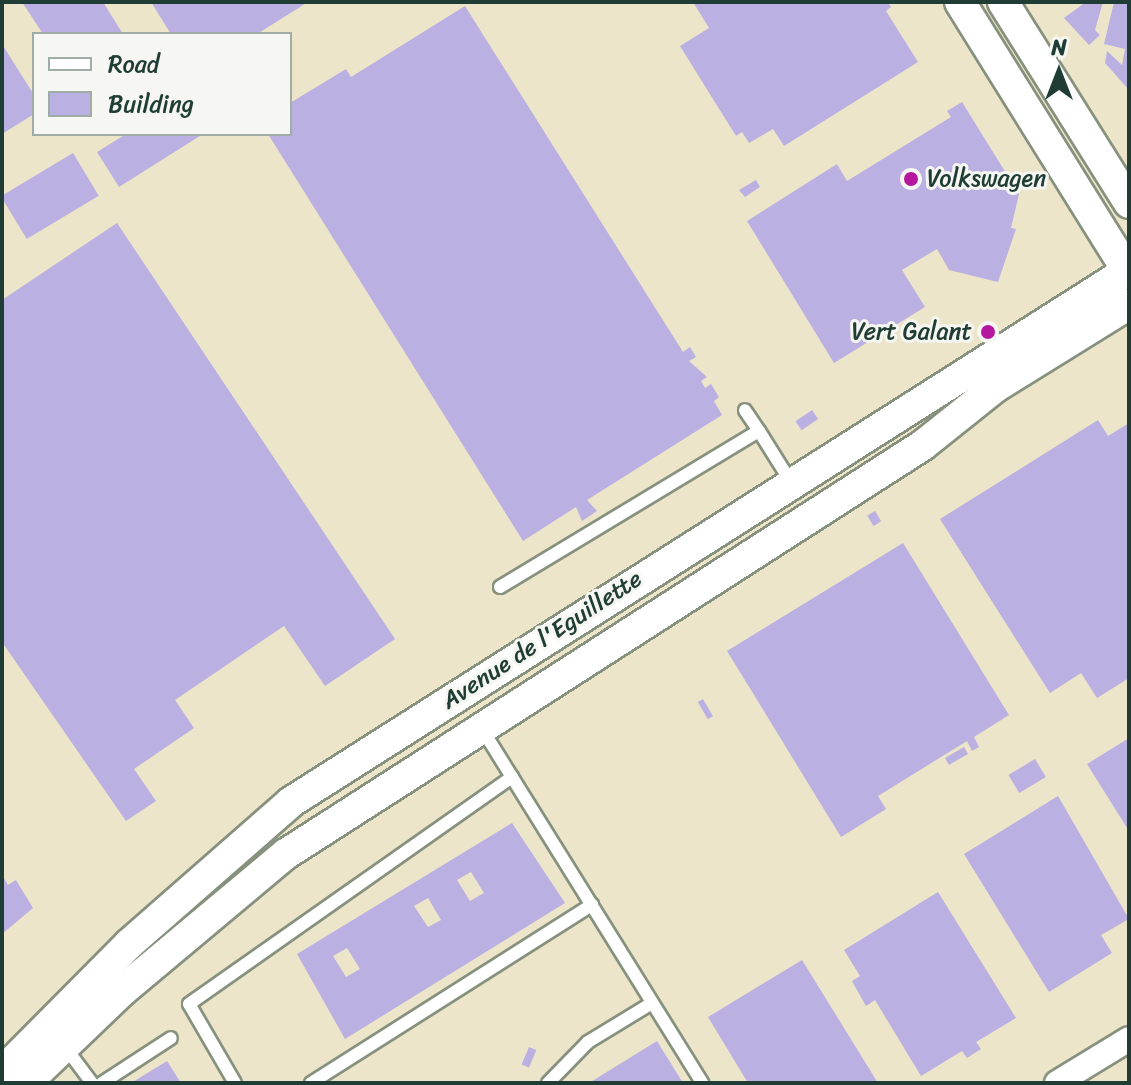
<!DOCTYPE html>
<style>
body{margin:0}
#map{position:relative;width:1131px;height:1085px;overflow:hidden;background:#ece5c9;font-family:Sriracha,sans-serif}
div>[style]{position:absolute}
[style*='--x']{left:calc(var(--x)*1px);top:calc(var(--y)*1px);width:calc(var(--w)*1px);rotate:calc(var(--a)*1deg)}
.building>*{inset:0;background:#bbb0e2;transform-origin:0 0}
.roads{filter:drop-shadow(2px 0 #86917e) drop-shadow(-2px 0 #86917e) drop-shadow(0 2px #86917e) drop-shadow(0 -2px #86917e)}
.service>*{height:12px;margin:-6px;padding:0 6px;transform-origin:6px;border-radius:6px;background:#fff}
.minor>*{height:24px;margin:-12px;padding:0 12px;transform-origin:12px;border-radius:12px;background:#fff}
.tertiary>*{height:30px;margin:-15px;padding:0 15px;transform-origin:15px;border-radius:15px;background:#fff}
.dots>*{width:22px;height:22px;translate:-50% -50%;box-sizing:border-box;border:4px solid #f6f6f2;border-radius:50%}
span{translate:-50% -50%;white-space:nowrap;text-align:center;line-height:1.15;-webkit-text-stroke:6px #f6f6f2;paint-order:stroke}
.poi-label{font-size:24px;color:#1f3d34}
.left{translate:0 -50%;text-align:left}
.right{translate:-100% -50%;text-align:right}
.street-label{font-size:24px;color:#1f3d34}
.frame{position:absolute;inset:0;border:4px solid #1f3d34;pointer-events:none}
.legend{position:absolute;left:32px;top:32px;width:260px;height:104px;box-sizing:border-box;background:#f6f6f2;border:2px solid #a0aca6;margin:0;padding:10px 14px;list-style:none;font-size:24px;color:#1f3d34}
.legend li{display:flex;align-items:center;gap:16px;height:40px}
.legend b{width:40px;border:2px solid #a0aca6}
.north{position:absolute;left:1019px;top:32px;width:80px;height:80px;-webkit-text-stroke:6px #f6f6f2;paint-order:stroke;rotate:0deg;font-size:22px;font-weight:700;line-height:32px;text-align:center;color:#1f3d34}
.north::after{content:'';display:block;margin:auto;width:28px;height:36px;background:#1f3d34;clip-path:polygon(50% 0,100% 100%,50% 72%,0 100%)}
</style>
<div id="map">
<div class="building">
<div style="clip-path:polygon(22px 2px,103px 2px,123px 34px,43px 34px)"></div>
<div style="clip-path:polygon(151px 2px,308px 2px,257px 34px,171px 34px)"></div>
<div style="clip-path:polygon(693px 2px,888px 2px,891px 7px,886px 11px,918px 62px,784px 146px,773px 129px,749px 143px,742px 132px,736px 136px,680px 46px,709px 28px)"></div>
<div style="clip-path:polygon(1086px 2px,1103px 2px,1095px 30px,1100px 35px,1089px 45px,1064px 18px)"></div>
<div style="clip-path:polygon(1114px 2px,1129px 2px,1129px 90px,1105px 63px,1107px 51px,1122px 65px,1125px 49px,1104px 44px)"></div>
<div style="clip-path:polygon(465px 6px,683px 352px,690px 347px,696px 357px,689px 361px,707px 377px,701px 381px,705px 388px,711px 384px,719px 397px,714px 401px,722px 415px,587px 500px,597px 511px,582px 521px,576px 507px,523px 541px,268px 134px,290px 134px,290px 103px,346px 69px,351px 77px)"></div>
<div style="clip-path:polygon(2px 44px,34px 95px,34px 114px,2px 134px)"></div>
<div style="clip-path:polygon(962px 102px,1019px 194px,1011px 228px,1016px 229px,998px 282px,949px 270px,937px 249px,902px 270px,925px 307px,834px 363px,747px 221px,837px 164px,847px 181px,951px 117px,947px 111px)"></div>
<div style="clip-path:polygon(126px 134px,203px 134px,119px 187px,97px 152px)"></div>
<div style="left:73px;top:153px;width:50px;height:84px;rotate:59deg"></div>
<div style="clip-path:polygon(756px 180px,760px 187px,745px 197px,739px 190px)"></div>
<div style="clip-path:polygon(117px 223px,395px 639px,325px 686px,284px 626px,175px 700px,194px 728px,134px 769px,156px 801px,126px 821px,2px 642px,2px 300px)"></div>
<div style="left:812px;top:410px;width:11px;height:20px;rotate:56deg"></div>
<div style="clip-path:polygon(1098px 420px,1108px 436px,1129px 423px,1129px 678px,1097px 698px,1081px 673px,1050px 693px,940px 519px)"></div>
<div style="left:875px;top:511px;width:12px;height:9px;rotate:59deg"></div>
<div style="clip-path:polygon(903px 543px,1009px 715px,974px 737px,979px 747px,972px 751px,967px 741px,878px 796px,886px 809px,841px 837px,727px 651px)"></div>
<div style="left:703px;top:699px;width:20px;height:6px;rotate:60deg"></div>
<div style="clip-path:polygon(1129px 738px,1129px 831px,1087px 764px)"></div>
<div style="left:964px;top:747px;width:8px;height:22px;rotate:60deg"></div>
<div style="left:1035px;top:759px;width:21px;height:31px;rotate:59deg"></div>
<div style="clip-path:polygon(1058px 796px,1129px 919px,1101px 935px,1112px 953px,1049px 992px,964px 854px)"></div>
<div style="clip-path:polygon(evenodd,512px 823px,565px 903px,345px 1039px,297px 954px,512px 823px,471px 872px,484px 893px,470px 901px,457px 880px,471px 872px,512px 823px,428px 898px,441px 920px,428px 927px,414px 906px,428px 898px,512px 823px,347px 948px,360px 969px,346px 977px,333px 956px,347px 948px)"></div>
<div style="clip-path:polygon(2px 875px,8px 885px,16px 880px,33px 908px,2px 934px)"></div>
<div style="clip-path:polygon(938px 892px,1016px 1018px,976px 1042px,981px 1049px,967px 1058px,962px 1051px,921px 1076px,875px 1000px,866px 1006px,852px 981px,860px 976px,844px 950px)"></div>
<div style="clip-path:polygon(802px 960px,878px 1083px,748px 1083px,708px 1017px)"></div>
<div style="clip-path:polygon(657px 1041px,683px 1083px,589px 1083px)"></div>
<div style="left:529px;top:1047px;width:8px;height:19px;rotate:23deg"></div>
<div style="clip-path:polygon(167px 1061px,181px 1083px,131px 1083px)"></div>
</div>
<div class="roads">
<div class="service">
<div style="--x:759;--y:431;--w:60;--a:57.9"></div>
<div style="--x:500;--y:587;--w:302;--a:-31.1"></div>
<div style="--x:759;--y:431;--w:25;--a:-124"></div>
<div style="--x:482;--y:729;--w:417;--a:58.1"></div>
<div style="--x:65;--y:1047;--w:45;--a:53.1"></div>
<div style="--x:102;--y:1083;--w:82;--a:-33.1"></div>
<div style="--x:235;--y:1083;--w:91;--a:-120.2"></div>
<div style="--x:189;--y:1004;--w:395;--a:-35.1"></div>
<div style="--x:311;--y:1083;--w:333;--a:-32.4"></div>
<div style="--x:548;--y:1083;--w:57;--a:-45.7"></div>
<div style="--x:588;--y:1042;--w:75;--a:-31.4"></div>
</div>
<div class="minor">
<div style="--x:1057;--y:1083;--w:84;--a:-31.4"></div>
</div>
<div class="tertiary">
<div style="--x:960;--y:2;--w:320;--a:58.1"></div>
<div style="--x:1003;--y:2;--w:237;--a:57.9"></div>
<div style="--x:2;--y:1072;--w:180;--a:-45.2"></div>
<div style="--x:129;--y:944;--w:215;--a:-41.2"></div>
<div style="--x:291;--y:802;--w:993;--a:-32.41"></div>
<div style="--x:26;--y:1083;--w:133;--a:-43.8"></div>
<div style="--x:122;--y:991;--w:214;--a:-39.9"></div>
<div style="--x:286;--y:854;--w:757;--a:-32.7"></div>
<div style="--x:923;--y:445;--w:95;--a:-38.6"></div>
<div style="--x:997;--y:386;--w:155;--a:-31.8"></div>
</div>
</div>
<div class="dots">
<div style="left:911px;top:179px;background:#b5179e"></div>
<div style="left:988px;top:332px;background:#b5179e"></div>
</div>
<div class="poi-label">
<span class="left" style="left:927px;top:179px">Volkswagen</span>
<span class="right" style="left:972px;top:332px">Vert Galant</span>
</div>
<div class="street-label">
<span style="left:542px;top:640px;rotate:-33deg">Avenue de l'Eguillette</span>
</div>
<div class="frame"></div>
<ul class="legend">
<li><b style="height:10px;background:#fff"></b>Road</li>
<li><b style="height:22px;background:#bbb0e2"></b>Building</li>
</ul>
<div class="north">N</div>
</div>
